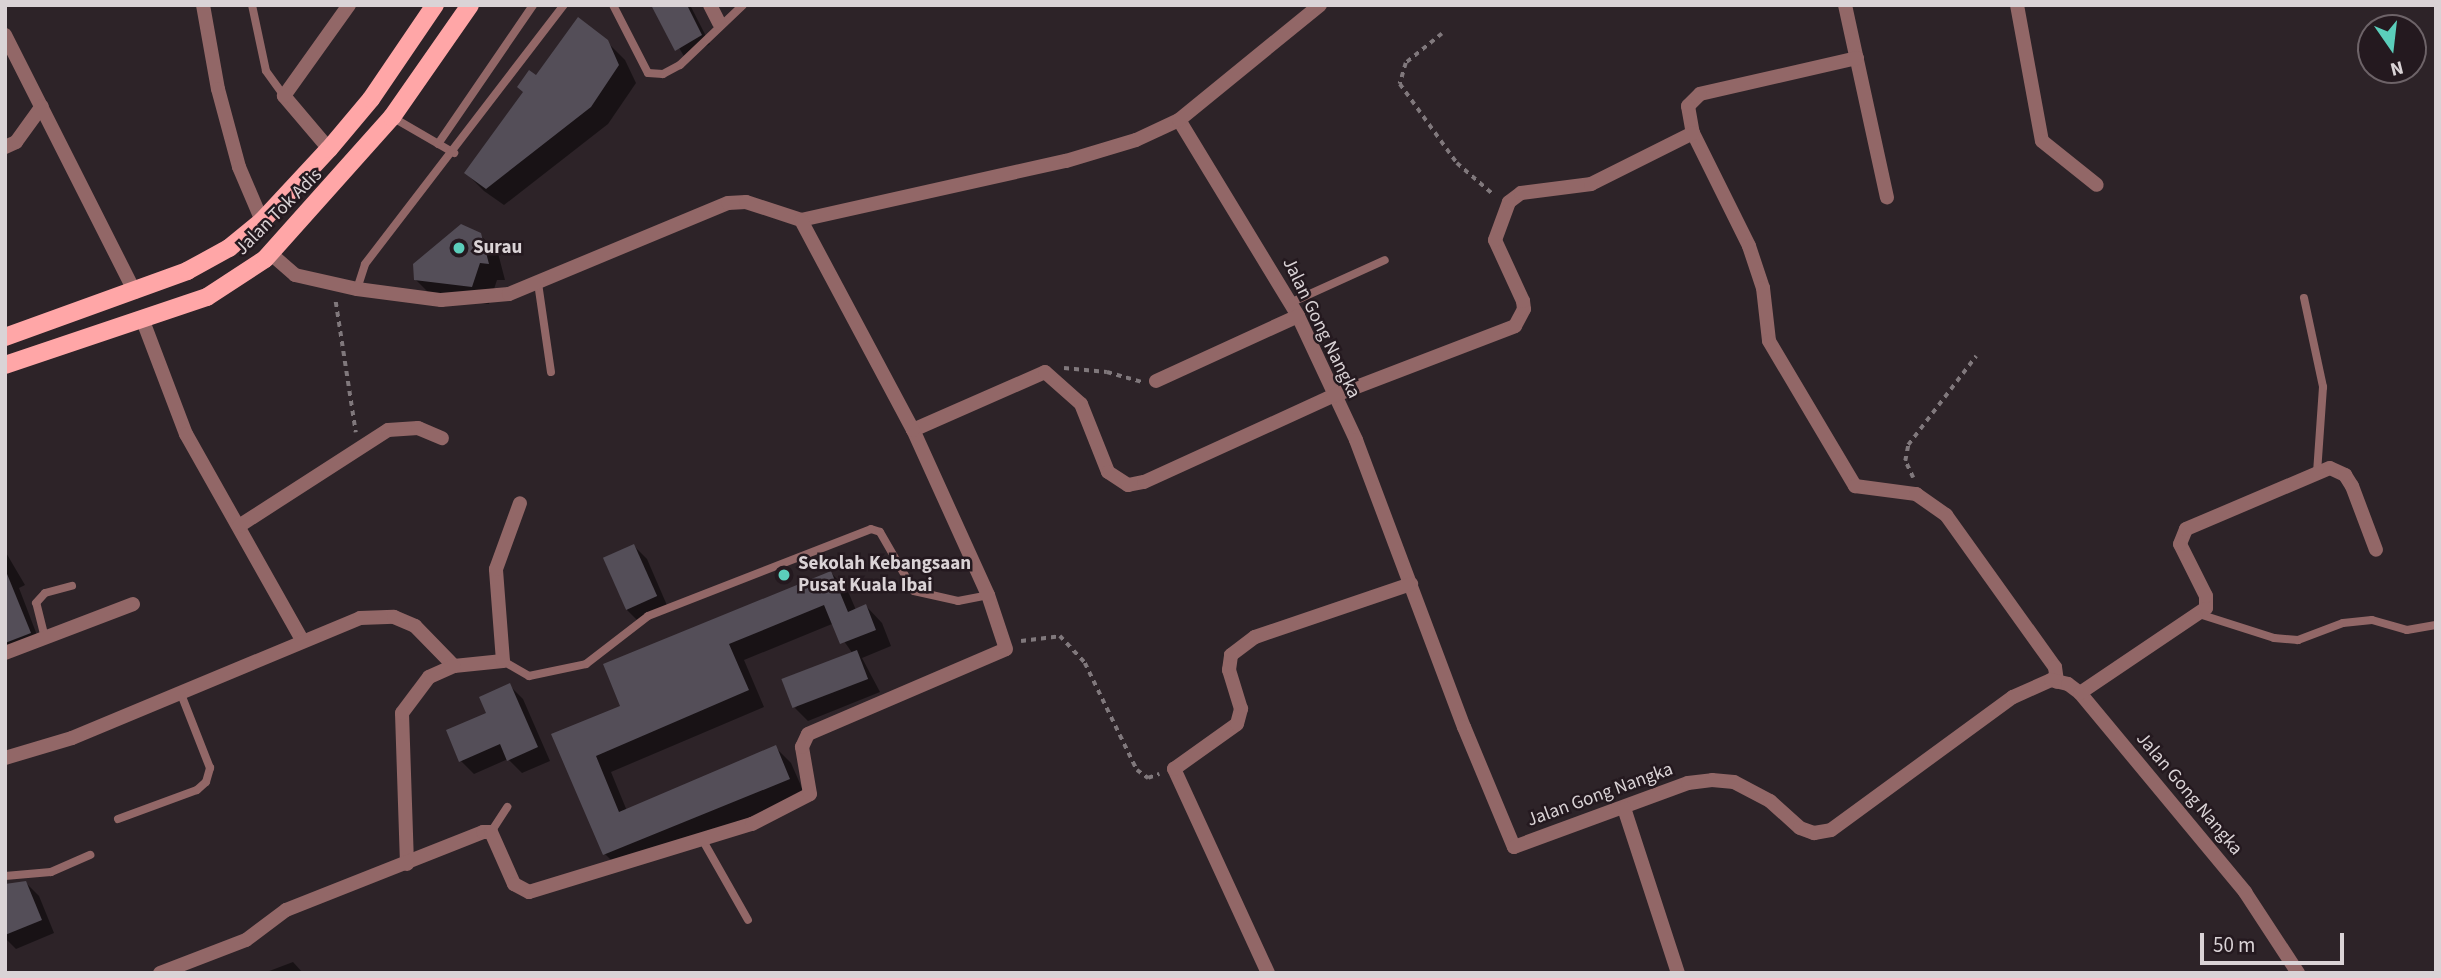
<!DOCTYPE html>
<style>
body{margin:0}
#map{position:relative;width:2441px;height:978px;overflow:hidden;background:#2d2328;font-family:"Source Sans 3",sans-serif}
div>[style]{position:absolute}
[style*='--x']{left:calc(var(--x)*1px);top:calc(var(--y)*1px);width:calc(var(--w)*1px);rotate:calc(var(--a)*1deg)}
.shadow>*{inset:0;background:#0007}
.building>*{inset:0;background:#544e58;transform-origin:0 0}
.path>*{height:3.5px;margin-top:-1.75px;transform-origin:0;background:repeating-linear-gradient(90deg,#80787c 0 5px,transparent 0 10px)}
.service>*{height:8px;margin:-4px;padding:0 4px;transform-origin:4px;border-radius:4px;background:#926767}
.minor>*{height:14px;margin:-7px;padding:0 7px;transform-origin:7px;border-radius:7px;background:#926767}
.primary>*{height:18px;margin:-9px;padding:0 9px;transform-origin:9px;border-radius:9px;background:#ffa6a7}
.dots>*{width:19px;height:19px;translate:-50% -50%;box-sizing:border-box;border:4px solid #24191f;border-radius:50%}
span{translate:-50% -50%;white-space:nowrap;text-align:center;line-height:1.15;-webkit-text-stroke:5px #24191f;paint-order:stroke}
.street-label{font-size:19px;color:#dad3d6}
.poi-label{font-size:19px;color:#dad3d6;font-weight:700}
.left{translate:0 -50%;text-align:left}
.frame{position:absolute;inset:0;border:7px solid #dad3d6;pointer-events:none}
.north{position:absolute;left:2357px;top:14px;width:70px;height:70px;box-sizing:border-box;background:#24191f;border:2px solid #6d6368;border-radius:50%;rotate:166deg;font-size:19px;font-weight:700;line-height:28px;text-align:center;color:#dad3d6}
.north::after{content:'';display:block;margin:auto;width:24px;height:32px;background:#5bcebb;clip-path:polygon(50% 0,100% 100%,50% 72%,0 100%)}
.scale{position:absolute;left:2200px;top:933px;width:144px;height:32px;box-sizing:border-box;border:4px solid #dad3d6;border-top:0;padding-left:9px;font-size:21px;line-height:24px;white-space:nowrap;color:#dad3d6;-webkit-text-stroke:5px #24191f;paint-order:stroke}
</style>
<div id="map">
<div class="shadow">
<div style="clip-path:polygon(654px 5px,690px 5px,710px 44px,685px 58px)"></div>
<div style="clip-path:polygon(607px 42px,625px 60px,636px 83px,608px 124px,504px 205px,484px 191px,466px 173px,536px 77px)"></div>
<div style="clip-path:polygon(480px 235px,498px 253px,505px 280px,497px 280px,489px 304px,433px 297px,415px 279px)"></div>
<div style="clip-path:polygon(634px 546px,647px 559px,669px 610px,639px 622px,626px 609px)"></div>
<div style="clip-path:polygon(5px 551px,25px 585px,19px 588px,40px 643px,5px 656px)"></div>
<div style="clip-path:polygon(831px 573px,847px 589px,856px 610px,866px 606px,882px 623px,891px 646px,862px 658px,880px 692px,808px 721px,795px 708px,853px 654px,832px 624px,744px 660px,764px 707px,611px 772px,627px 811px,775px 747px,791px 763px,805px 795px,621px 870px,605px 854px,553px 735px,622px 707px)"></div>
<div style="clip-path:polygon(510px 686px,523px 699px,550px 761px,522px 773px,508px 759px,474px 774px,461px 761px)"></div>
<div style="clip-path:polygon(26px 883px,39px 896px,54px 933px,16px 949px,5px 938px,5px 888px)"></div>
<div style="clip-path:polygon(293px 962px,303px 973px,264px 973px)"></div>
</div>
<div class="building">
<div style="clip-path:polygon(651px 5px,687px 5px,702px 35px,675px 51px)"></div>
<div style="clip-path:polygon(578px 17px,608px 40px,619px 65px,591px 107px,486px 189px,464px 173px,523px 92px,517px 87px,529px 70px,536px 75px)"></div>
<div style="clip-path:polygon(461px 224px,481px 233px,489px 264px,480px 263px,472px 287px,414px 280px,413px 264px)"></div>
<div style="left:634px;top:544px;width:57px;height:34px;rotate:66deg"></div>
<div style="clip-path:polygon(5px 569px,31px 633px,5px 643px)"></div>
<div style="clip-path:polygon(831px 571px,848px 612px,866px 604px,876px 630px,840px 644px,824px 605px,729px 644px,749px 690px,596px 756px,619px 812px,776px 745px,790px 779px,603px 855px,551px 734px,620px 706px,603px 664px)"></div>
<div style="left:857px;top:650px;width:31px;height:81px;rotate:69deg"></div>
<div style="clip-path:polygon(510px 683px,538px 747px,507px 761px,500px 744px,459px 762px,446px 730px,486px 713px,479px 697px)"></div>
<div style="clip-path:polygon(26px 881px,42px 920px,5px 935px,5px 884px)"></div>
</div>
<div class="path">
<div style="--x:1442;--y:34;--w:46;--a:141.1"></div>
<div style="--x:1406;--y:63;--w:22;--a:106"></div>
<div style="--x:1400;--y:84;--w:97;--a:54.2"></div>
<div style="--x:1457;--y:163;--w:49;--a:40.9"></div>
<div style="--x:336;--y:302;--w:132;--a:81.3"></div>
<div style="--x:1064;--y:368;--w:43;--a:5.3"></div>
<div style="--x:1107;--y:372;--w:36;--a:16"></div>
<div style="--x:1913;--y:478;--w:19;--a:-115"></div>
<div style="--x:1905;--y:461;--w:16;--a:-79"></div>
<div style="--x:1908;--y:445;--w:112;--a:-52.6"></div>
<div style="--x:1021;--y:641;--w:39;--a:-7"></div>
<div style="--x:1060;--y:636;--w:37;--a:47"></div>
<div style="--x:1085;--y:663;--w:119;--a:64.1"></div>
<div style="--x:1137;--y:770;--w:14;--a:36"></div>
<div style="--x:1148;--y:778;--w:12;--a:-20"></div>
</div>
<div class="service">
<div style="--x:252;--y:5;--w:67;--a:78"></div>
<div style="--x:266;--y:71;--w:31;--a:54"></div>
<div style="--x:613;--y:5;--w:76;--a:62.8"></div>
<div style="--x:648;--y:73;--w:15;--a:4"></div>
<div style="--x:663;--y:74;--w:19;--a:-28"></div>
<div style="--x:680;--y:65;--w:87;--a:-43.6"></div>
<div style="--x:392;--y:117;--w:72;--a:30.1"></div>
<div style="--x:438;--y:144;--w:168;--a:-55.6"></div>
<div style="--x:538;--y:283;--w:90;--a:81.7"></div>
<div style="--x:357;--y:289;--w:26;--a:-72"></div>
<div style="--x:365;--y:264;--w:327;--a:-52.5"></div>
<div style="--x:2304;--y:298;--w:91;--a:77.9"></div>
<div style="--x:2323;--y:387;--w:85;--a:94"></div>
<div style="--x:1290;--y:303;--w:104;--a:-24.4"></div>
<div style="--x:2199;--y:614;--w:79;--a:17.7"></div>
<div style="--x:2274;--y:638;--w:24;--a:5"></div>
<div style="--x:2298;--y:640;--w:48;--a:-20.7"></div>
<div style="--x:2343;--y:623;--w:29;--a:-6"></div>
<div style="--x:2372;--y:620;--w:36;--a:16"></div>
<div style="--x:2407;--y:630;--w:29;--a:-10"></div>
<div style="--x:45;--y:638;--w:36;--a:-104"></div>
<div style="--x:36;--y:603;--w:13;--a:-48"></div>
<div style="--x:45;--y:593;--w:28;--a:-15"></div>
<div style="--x:503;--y:661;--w:30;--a:30"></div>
<div style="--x:529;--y:676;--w:58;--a:-11.9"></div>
<div style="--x:586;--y:664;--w:78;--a:-37.7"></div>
<div style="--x:648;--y:616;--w:239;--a:-21.3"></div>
<div style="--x:871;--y:529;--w:9;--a:18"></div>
<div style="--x:880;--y:532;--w:68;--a:60"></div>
<div style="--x:914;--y:591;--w:45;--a:12.8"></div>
<div style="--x:958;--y:601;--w:31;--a:-11"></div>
<div style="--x:118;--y:819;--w:84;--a:-20.2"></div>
<div style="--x:197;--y:790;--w:12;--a:-42"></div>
<div style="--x:206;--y:782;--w:15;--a:-74"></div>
<div style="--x:210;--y:768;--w:79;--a:-111.4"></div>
<div style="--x:491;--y:832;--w:30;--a:-57"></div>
<div style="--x:702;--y:839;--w:93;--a:60.4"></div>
<div style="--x:5;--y:876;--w:46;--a:-5"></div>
<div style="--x:51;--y:872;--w:43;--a:-23.6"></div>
</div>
<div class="minor">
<div style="--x:203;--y:5;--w:85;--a:79.9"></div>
<div style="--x:218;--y:89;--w:81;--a:74.9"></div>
<div style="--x:239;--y:167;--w:59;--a:66.9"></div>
<div style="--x:710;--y:5;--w:20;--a:63"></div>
<div style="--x:1845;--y:5;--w:197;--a:77.7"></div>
<div style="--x:2017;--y:5;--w:138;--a:79.6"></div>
<div style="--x:2042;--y:141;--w:70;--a:38.7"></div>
<div style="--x:5;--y:35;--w:288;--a:63.2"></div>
<div style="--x:1857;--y:58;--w:161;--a:167.1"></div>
<div style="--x:1700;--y:94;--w:17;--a:135"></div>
<div style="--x:1688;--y:106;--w:27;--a:80"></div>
<div style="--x:1693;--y:133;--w:126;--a:63.6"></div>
<div style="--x:1749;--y:246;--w:44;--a:71.6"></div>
<div style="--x:1763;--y:288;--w:53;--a:83.5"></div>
<div style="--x:1769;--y:341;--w:169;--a:59.3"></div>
<div style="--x:1855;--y:486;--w:62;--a:7.5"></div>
<div style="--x:1916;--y:494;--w:37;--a:35"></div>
<div style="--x:1946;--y:515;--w:187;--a:54.4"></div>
<div style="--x:2055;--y:667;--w:15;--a:82"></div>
<div style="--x:1179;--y:120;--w:229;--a:58.7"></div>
<div style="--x:1298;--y:316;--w:137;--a:64.9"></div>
<div style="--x:1356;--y:440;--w:307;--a:69.4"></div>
<div style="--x:1464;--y:727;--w:130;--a:67.4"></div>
<div style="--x:1514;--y:847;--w:185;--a:-20.2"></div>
<div style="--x:1688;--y:783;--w:24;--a:-7"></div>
<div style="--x:1712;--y:780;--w:22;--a:5"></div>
<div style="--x:1734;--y:782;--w:41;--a:27.8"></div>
<div style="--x:1770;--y:801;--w:40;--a:42"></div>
<div style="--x:1800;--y:828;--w:15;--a:20"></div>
<div style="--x:1814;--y:833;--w:17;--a:-10"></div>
<div style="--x:1831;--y:830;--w:225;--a:-36.2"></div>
<div style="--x:2013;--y:697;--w:42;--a:-24.1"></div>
<div style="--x:2051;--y:680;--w:17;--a:13"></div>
<div style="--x:2068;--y:684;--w:15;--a:37"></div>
<div style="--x:2080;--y:693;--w:259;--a:50.3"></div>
<div style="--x:2245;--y:892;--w:97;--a:56.8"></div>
<div style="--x:5;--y:147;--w:12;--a:-24"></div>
<div style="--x:16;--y:142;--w:44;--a:-54.2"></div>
<div style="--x:329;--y:149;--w:70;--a:-130.3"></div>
<div style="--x:284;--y:96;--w:112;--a:-54.5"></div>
<div style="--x:271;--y:254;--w:32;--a:41"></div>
<div style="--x:295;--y:275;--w:64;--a:12.7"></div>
<div style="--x:357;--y:289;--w:85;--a:7.5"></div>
<div style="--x:441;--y:300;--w:68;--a:-5"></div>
<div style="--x:509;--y:294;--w:237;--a:-22.6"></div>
<div style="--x:728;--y:203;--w:18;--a:-3"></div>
<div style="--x:746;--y:202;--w:58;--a:18.1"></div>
<div style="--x:801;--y:220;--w:271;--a:-12.6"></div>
<div style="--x:1066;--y:161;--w:73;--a:-16.7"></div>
<div style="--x:1136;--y:140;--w:47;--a:-24.9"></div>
<div style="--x:1179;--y:120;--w:182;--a:-39.2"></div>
<div style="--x:143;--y:321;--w:121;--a:69.2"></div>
<div style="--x:186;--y:434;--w:236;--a:60.6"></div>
<div style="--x:1156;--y:381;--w:156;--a:-24.6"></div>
<div style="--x:913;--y:430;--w:144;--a:-23.7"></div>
<div style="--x:1045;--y:372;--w:48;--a:41.6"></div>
<div style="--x:1081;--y:404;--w:73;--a:68.3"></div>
<div style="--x:1108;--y:472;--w:24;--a:33"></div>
<div style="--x:1128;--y:485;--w:16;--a:-11"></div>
<div style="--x:1144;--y:482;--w:208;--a:-24.5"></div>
<div style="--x:1333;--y:396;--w:195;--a:-21"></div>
<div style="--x:1515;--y:326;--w:19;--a:-62"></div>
<div style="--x:1524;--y:309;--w:8;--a:-97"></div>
<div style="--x:1523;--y:301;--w:67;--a:-114.7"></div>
<div style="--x:1495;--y:240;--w:40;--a:-69.8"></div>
<div style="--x:1509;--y:202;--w:15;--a:-37"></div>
<div style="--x:1521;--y:193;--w:71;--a:-7.3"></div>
<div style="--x:1591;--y:184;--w:114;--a:-26.6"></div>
<div style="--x:239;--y:526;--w:177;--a:-32.8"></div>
<div style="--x:388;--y:430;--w:30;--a:-4"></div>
<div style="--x:418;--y:428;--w:26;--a:23"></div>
<div style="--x:5;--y:653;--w:137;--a:-20.9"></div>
<div style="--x:2080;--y:693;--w:152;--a:-34"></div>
<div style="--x:2206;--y:608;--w:12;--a:-90"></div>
<div style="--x:2206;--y:596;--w:58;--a:-116.6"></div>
<div style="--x:2180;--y:544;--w:16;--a:-68"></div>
<div style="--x:2186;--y:529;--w:156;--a:-23"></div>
<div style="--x:2330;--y:468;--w:17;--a:25"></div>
<div style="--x:2345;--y:475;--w:13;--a:58"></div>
<div style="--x:2352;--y:486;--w:68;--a:69.4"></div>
<div style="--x:5;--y:758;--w:70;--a:-16.6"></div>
<div style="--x:72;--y:738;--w:312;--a:-22.6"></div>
<div style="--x:360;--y:618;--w:34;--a:-2"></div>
<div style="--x:394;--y:617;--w:23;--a:23"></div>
<div style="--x:415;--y:626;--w:56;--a:45.7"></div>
<div style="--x:454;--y:666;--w:49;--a:-5.8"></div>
<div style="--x:503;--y:661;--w:92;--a:-94.4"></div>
<div style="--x:496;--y:569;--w:70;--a:-70"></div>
<div style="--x:1624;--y:808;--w:174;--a:71.9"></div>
<div style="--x:407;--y:864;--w:151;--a:-91.9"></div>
<div style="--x:402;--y:713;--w:45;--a:-53.1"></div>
<div style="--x:429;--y:677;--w:27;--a:-24"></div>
<div style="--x:160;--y:973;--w:92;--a:-21"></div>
<div style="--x:246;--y:940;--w:50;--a:-36.9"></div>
<div style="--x:286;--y:910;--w:212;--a:-21.6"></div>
<div style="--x:483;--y:832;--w:8;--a:0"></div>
<div style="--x:491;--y:832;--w:57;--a:66.1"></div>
<div style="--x:514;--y:884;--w:17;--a:28"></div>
<div style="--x:529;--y:892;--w:233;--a:-17"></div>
<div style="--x:752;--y:824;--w:65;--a:-27.3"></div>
<div style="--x:810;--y:794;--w:48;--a:-99.7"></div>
<div style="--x:802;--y:747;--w:14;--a:-65"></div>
<div style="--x:808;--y:734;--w:215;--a:-23.2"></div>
<div style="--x:1006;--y:649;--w:57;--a:-108.4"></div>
<div style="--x:988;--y:595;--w:181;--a:-114.4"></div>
<div style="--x:913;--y:430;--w:238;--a:-118.1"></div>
<div style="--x:1268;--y:973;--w:225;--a:-114.7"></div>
<div style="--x:1174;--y:769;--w:77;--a:-35.5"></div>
<div style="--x:1237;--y:724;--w:16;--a:-75"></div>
<div style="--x:1241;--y:709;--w:41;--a:-107.1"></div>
<div style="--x:1229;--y:670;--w:15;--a:-82"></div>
<div style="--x:1231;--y:655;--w:30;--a:-37"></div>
<div style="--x:1255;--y:637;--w:165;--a:-18.8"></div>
</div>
<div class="primary">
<div style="--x:5;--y:337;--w:194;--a:-19.9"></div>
<div style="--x:187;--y:271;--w:48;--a:-28.7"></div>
<div style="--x:229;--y:248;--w:43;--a:-39.3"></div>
<div style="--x:262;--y:221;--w:98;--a:-47.1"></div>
<div style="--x:329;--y:149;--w:65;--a:-50"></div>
<div style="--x:371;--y:99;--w:114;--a:-55.8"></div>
<div style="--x:5;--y:365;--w:213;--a:-18.6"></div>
<div style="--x:207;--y:297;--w:69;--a:-33.2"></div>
<div style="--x:265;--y:259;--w:191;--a:-48.2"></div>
<div style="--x:392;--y:117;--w:136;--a:-55.1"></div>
</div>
<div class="dots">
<div style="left:459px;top:248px;background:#5bcebb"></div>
<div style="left:784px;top:575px;background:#5bcebb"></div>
</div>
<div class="street-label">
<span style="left:279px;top:212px;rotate:-45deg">Jalan Tok Adis</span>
<span style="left:1321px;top:328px;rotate:64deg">Jalan Gong Nangka</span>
<span style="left:2189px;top:794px;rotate:50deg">Jalan Gong Nangka</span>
<span style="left:1600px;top:795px;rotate:-20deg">Jalan Gong Nangka</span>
</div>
<div class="poi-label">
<span class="left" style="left:473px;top:248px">Surau</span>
<span class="left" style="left:798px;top:575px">Sekolah Kebangsaan<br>Pusat Kuala Ibai</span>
</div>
<div class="frame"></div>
<div class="north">N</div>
<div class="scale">50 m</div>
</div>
